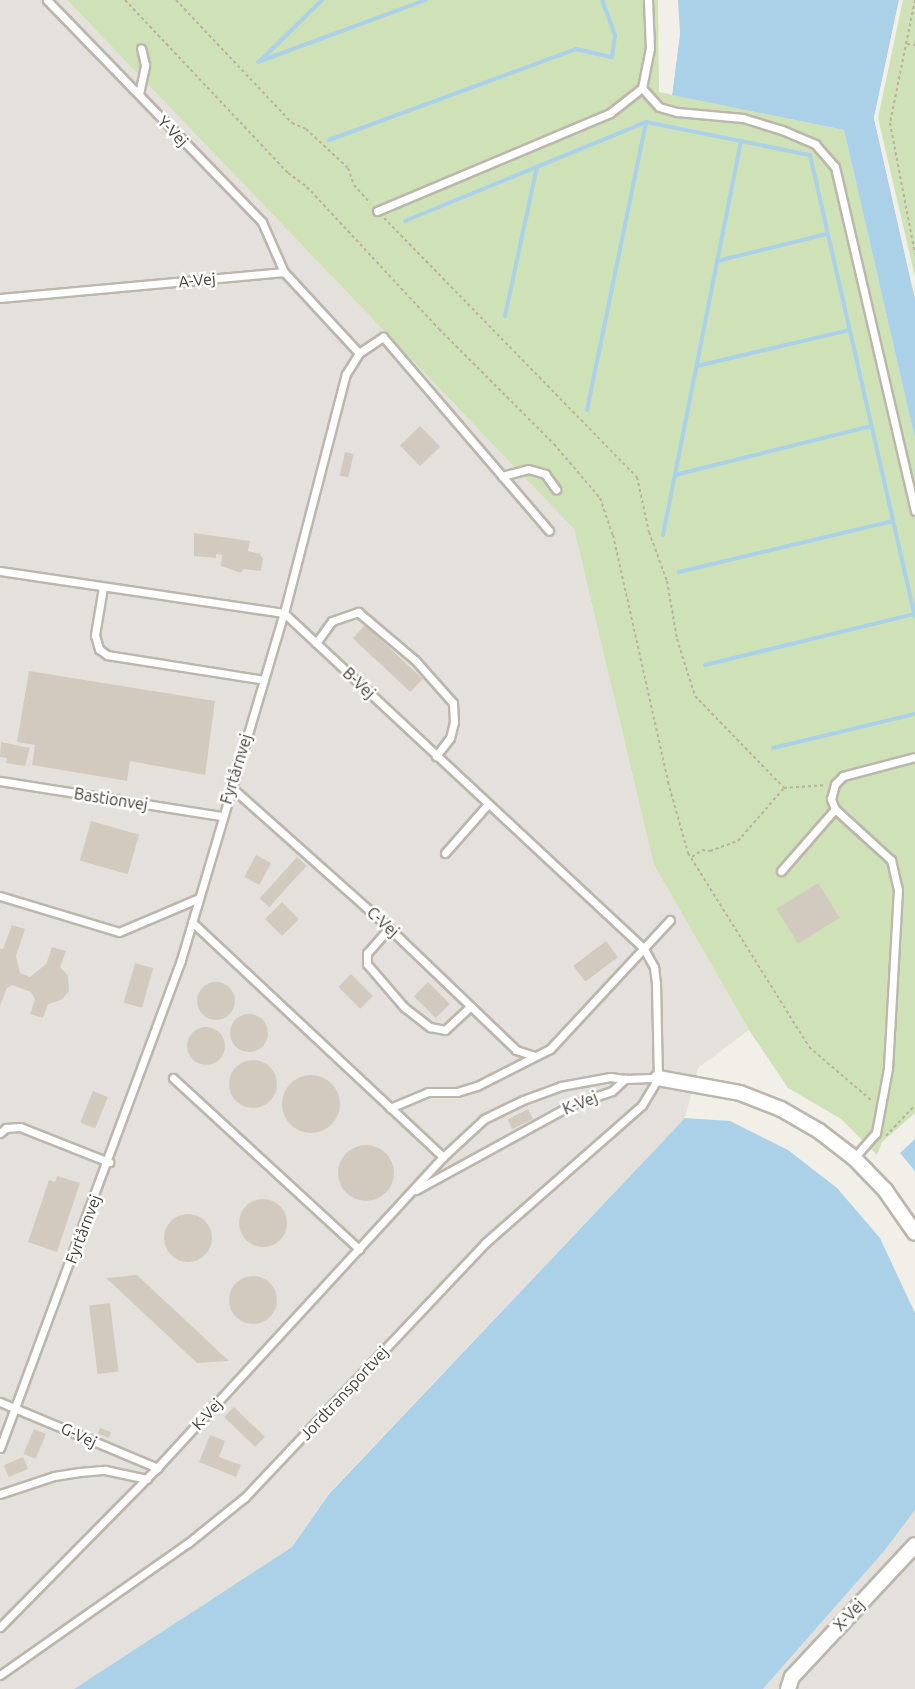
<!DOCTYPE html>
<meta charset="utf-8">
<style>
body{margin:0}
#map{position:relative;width:915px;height:1689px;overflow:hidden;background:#f2efe8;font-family:Ubuntu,sans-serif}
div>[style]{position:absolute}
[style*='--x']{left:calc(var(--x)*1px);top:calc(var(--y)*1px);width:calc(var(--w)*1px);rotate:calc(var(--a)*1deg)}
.industrial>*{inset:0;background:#e4e1dd}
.green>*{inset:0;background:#cfe1b6}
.water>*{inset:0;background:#abd1e8}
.pier>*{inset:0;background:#f2efe8}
.stream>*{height:4px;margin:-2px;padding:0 2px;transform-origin:2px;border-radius:2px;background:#abd1e8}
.building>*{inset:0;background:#d2cabf;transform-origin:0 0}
.round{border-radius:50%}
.path>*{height:2px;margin-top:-1px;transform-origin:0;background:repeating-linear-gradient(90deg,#bcb19f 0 3px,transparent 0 6px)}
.roads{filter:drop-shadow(2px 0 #bcb6ac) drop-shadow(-2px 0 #bcb6ac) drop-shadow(0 2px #bcb6ac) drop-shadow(0 -2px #bcb6ac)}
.lane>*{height:7px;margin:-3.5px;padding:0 3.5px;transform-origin:3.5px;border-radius:3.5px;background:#fff}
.street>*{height:14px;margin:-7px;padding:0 7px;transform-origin:7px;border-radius:7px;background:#fff}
span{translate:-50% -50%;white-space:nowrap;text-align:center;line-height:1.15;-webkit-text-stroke:5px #fff;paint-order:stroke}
.street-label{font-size:16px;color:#443f38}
</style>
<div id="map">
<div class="industrial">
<div style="clip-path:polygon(0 0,67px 0,574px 529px,654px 865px,749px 1030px,698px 1068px,685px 1118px,329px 1493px,292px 1547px,74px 1689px,0 1689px)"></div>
<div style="clip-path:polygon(915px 1510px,915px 1689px,763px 1689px,885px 1550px)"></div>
</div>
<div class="green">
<div style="clip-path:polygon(67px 0,658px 0,659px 92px,844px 130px,915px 439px,915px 1113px,882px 1142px,877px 1155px,841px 1119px,788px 1088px,749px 1030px,654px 865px,574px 529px)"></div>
<div style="clip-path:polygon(903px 0,915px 0,915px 277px,878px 118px)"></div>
</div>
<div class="water">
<div style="clip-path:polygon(678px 0,899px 0,874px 118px,915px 299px,915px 439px,844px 130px,672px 95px,680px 33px)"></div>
<div style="clip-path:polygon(685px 1118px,730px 1121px,788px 1150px,837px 1188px,880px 1238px,915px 1313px,915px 1510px,885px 1550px,763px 1689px,74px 1689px,292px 1547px,329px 1494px)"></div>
<div style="clip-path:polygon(915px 1139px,915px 1171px,900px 1153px)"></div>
</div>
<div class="pier">
<div style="clip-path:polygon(675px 0,680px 33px,672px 95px,669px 94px,677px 33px)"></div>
<div style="clip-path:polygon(899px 0,877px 118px,915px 299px,874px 118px)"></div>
</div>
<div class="stream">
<div style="--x:261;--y:60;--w:86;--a:-44.5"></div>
<div style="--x:258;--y:62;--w:179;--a:-20.3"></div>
<div style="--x:329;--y:140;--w:263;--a:-20.2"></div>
<div style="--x:576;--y:49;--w:37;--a:13"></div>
<div style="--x:612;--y:57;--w:22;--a:-82"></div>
<div style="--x:615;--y:35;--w:37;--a:-110"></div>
<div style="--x:405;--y:221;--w:261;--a:-22.3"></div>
<div style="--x:646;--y:122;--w:167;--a:11.4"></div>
<div style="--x:810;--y:155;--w:474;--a:77.2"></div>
<div style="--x:717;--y:261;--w:113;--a:-13.8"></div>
<div style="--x:505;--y:316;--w:152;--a:-77.9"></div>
<div style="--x:697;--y:366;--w:156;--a:-13.3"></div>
<div style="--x:587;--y:410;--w:294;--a:-78.4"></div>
<div style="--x:675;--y:475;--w:202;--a:-14"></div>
<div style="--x:663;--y:535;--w:402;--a:-78.8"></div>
<div style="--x:679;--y:572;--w:220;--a:-13.4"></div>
<div style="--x:705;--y:665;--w:215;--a:-13.7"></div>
<div style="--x:773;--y:748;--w:146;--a:-13.5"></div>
</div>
<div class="building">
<div style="left:420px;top:426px;width:29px;height:28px;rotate:46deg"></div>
<div style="left:345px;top:452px;width:9px;height:24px;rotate:13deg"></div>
<div style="clip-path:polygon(194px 533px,250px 541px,248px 551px,260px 554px,263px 559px,261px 571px,244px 569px,240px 573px,221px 566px,222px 555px,216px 554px,216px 558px,194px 556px)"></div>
<div style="left:365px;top:625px;width:79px;height:18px;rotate:43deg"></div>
<div style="clip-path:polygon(29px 671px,215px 701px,205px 775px,130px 761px,127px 781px,32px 765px,35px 745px,17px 742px)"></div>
<div style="clip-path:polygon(1px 742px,30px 748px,25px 766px,6px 763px,7px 758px,0 757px)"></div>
<div style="left:91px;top:821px;width:50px;height:41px;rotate:16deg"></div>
<div style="left:256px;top:855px;width:17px;height:25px;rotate:28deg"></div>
<div style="left:297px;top:857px;width:13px;height:56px;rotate:42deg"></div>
<div style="left:818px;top:883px;width:41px;height:49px;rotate:58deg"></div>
<div style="left:282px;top:902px;width:24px;height:24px;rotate:45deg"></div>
<div style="clip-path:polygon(12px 925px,25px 929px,16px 956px,20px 973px,30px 977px,46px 964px,52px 947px,66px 951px,60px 967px,68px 976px,69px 991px,61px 1000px,48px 1004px,43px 1018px,30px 1014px,35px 999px,31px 992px,12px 985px,7px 988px,0 1006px,0 949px,3px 949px)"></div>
<div style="left:606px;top:941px;width:20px;height:41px;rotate:53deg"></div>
<div style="left:135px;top:963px;width:19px;height:41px;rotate:16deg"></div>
<div style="left:351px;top:974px;width:31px;height:18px;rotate:45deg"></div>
<div class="round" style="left:197px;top:982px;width:38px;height:38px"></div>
<div style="left:428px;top:982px;width:31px;height:20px;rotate:45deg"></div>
<div class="round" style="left:230px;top:1014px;width:38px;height:38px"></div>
<div class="round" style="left:187px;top:1027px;width:38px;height:38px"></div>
<div class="round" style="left:229px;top:1060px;width:48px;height:48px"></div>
<div class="round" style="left:282px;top:1075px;width:58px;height:58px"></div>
<div style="left:93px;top:1091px;width:16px;height:34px;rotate:22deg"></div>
<div style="left:528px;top:1109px;width:11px;height:23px;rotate:63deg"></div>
<div class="round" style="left:338px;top:1145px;width:56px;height:56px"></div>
<div style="clip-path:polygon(57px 1176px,80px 1183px,57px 1252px,28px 1242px,49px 1180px,55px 1182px)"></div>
<div class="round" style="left:239px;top:1199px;width:48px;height:48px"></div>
<div class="round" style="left:164px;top:1214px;width:48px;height:48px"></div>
<div style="clip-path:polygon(137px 1275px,229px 1361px,197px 1363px,106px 1278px)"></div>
<div class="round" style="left:229px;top:1276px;width:48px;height:48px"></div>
<div style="left:110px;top:1303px;width:69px;height:21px;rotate:83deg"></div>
<div style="left:234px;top:1407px;width:43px;height:14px;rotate:44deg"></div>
<div style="left:100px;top:1428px;width:12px;height:6px;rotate:20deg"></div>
<div style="left:34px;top:1429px;width:13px;height:27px;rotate:23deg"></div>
<div style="clip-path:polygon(210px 1435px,225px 1441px,219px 1457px,241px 1465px,236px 1477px,199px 1462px)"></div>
<div style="left:23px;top:1457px;width:13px;height:21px;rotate:67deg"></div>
</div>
<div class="path">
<div style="--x:125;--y:0;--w:238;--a:46.7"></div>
<div style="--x:288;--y:173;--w:24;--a:36"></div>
<div style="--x:307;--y:187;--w:194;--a:47.1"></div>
<div style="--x:439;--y:329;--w:163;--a:45"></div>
<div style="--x:554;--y:444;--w:71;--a:49.6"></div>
<div style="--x:600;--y:498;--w:39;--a:71"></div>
<div style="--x:613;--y:535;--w:253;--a:77.4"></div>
<div style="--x:668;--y:782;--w:74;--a:74.3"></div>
<div style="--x:688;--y:853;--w:229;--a:58"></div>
<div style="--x:809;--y:1047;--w:83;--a:40.6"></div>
<div style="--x:176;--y:0;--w:169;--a:46.7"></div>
<div style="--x:292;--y:123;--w:15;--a:23"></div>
<div style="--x:306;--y:129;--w:57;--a:42.9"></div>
<div style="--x:348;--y:168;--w:18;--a:71"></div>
<div style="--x:354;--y:185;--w:24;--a:48"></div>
<div style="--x:915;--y:0;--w:126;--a:101.5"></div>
<div style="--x:890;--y:123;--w:133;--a:79.2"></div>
<div style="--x:907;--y:44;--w:8;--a:7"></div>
<div style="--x:384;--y:218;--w:362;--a:45.7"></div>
<div style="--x:637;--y:477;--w:56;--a:77.7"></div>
<div style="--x:649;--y:532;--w:52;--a:69.8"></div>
<div style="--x:667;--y:581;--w:59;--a:80.2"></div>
<div style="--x:677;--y:639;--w:60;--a:72.5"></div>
<div style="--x:695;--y:696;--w:128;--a:45.9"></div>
<div style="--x:784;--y:788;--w:42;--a:-4.1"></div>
<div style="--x:692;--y:857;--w:12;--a:-35"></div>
<div style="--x:702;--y:850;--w:8;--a:7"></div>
<div style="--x:710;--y:851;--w:30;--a:-20"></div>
<div style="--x:738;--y:841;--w:70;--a:-49"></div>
<div style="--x:886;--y:1136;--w:42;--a:-46.9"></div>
</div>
<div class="roads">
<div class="lane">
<div style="--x:47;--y:0;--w:309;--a:45.9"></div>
<div style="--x:262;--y:222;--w:55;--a:66.3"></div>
<div style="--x:642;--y:88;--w:25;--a:48"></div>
<div style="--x:659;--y:107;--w:19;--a:16"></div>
<div style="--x:677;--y:112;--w:66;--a:5.2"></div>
<div style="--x:743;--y:118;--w:41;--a:17.1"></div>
<div style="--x:782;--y:130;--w:36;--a:23"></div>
<div style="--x:815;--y:144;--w:30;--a:49"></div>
<div style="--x:835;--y:167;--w:353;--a:76.9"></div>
<div style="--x:139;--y:94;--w:30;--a:-78"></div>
<div style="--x:145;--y:65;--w:17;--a:-103"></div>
<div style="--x:377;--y:211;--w:253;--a:-22.8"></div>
<div style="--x:610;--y:113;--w:41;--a:-38"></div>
<div style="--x:642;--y:88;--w:41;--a:-78.7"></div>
<div style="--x:650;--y:48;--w:48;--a:-92.4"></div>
<div style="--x:0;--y:298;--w:285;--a:-5.2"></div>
<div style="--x:284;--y:272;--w:110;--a:47.2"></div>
<div style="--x:502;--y:476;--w:27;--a:-15"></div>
<div style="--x:528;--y:469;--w:18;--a:16"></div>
<div style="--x:545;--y:474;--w:19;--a:54"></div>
<div style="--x:0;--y:571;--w:287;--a:8.4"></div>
<div style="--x:284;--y:613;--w:492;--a:43"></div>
<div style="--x:644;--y:949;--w:21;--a:61"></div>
<div style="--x:654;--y:967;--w:17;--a:83"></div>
<div style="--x:656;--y:984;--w:94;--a:88.8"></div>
<div style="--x:103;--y:587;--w:49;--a:99.5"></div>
<div style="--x:95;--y:635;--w:15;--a:74"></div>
<div style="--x:99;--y:649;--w:10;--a:37"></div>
<div style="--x:107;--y:655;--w:159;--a:9"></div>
<div style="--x:316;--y:643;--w:27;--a:-54"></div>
<div style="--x:332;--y:621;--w:28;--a:-19"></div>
<div style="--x:358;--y:612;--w:75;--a:40.1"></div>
<div style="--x:415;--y:660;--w:57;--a:48.5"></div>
<div style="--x:453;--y:703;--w:19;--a:87"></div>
<div style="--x:454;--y:722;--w:16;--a:104"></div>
<div style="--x:450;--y:738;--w:23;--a:128"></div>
<div style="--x:0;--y:781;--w:225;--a:9"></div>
<div style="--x:231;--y:787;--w:212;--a:41.7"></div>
<div style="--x:389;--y:928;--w:176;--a:43.8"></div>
<div style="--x:516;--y:1050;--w:19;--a:18"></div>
<div style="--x:445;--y:853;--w:65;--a:-48.7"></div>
<div style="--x:781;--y:871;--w:82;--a:-48.9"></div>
<div style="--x:0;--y:896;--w:124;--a:16.8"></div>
<div style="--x:119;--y:932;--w:87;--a:-23"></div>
<div style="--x:192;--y:922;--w:344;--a:43.1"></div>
<div style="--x:443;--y:1157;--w:56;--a:-42.8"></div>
<div style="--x:484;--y:1119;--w:43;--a:-26"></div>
<div style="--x:523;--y:1100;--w:40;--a:-20.2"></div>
<div style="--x:561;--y:1086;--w:50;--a:-10.4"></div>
<div style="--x:610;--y:1077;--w:15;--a:8"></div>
<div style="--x:389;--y:928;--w:33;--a:131"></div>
<div style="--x:367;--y:953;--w:11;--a:90"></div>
<div style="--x:367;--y:964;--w:57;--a:49.3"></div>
<div style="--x:404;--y:1007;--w:33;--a:38"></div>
<div style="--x:430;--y:1027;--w:15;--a:11"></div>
<div style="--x:445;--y:1030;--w:35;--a:-43"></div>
<div style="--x:173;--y:1078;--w:253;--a:42.6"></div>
<div style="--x:390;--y:1108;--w:41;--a:-22.8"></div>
<div style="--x:428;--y:1092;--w:29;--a:0"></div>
<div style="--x:457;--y:1092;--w:21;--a:-17"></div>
<div style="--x:477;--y:1086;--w:82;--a:-26.9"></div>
<div style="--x:550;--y:1049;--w:176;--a:-47.1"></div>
<div style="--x:0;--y:1133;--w:8;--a:-40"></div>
<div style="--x:6;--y:1128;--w:14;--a:-4"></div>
<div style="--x:20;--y:1127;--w:96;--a:21.5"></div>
<div style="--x:854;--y:1158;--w:33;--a:-49"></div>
<div style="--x:876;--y:1133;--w:66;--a:-79.5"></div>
<div style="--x:888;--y:1068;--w:178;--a:-86.8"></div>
<div style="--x:898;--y:890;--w:31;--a:-103"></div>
<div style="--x:891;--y:860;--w:76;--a:-137.7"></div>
<div style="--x:835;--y:809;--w:11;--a:-112"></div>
<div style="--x:831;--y:799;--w:16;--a:-75"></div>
<div style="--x:835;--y:784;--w:11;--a:-45"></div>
<div style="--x:843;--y:776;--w:74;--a:-14.8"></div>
<div style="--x:416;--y:1190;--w:177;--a:-28.7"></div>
<div style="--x:571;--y:1105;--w:43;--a:-18.9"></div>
<div style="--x:612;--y:1091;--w:18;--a:-43"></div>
<div style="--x:625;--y:1079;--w:33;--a:-2"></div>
<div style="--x:0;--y:1402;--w:171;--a:22.7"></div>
<div style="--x:0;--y:1448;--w:520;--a:-69.65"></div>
<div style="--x:181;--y:960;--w:362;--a:-73.5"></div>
<div style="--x:284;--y:613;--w:247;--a:-75.5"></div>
<div style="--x:346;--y:374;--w:25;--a:-58"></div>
<div style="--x:359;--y:353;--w:29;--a:-34"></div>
<div style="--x:383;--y:337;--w:255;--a:49.4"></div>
<div style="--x:0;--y:1494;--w:57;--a:-18.4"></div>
<div style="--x:54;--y:1476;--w:26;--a:-9"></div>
<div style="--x:80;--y:1472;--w:25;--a:-5"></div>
<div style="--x:105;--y:1470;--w:43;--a:12.1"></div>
<div style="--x:0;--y:1627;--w:221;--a:-45.4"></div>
<div style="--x:155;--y:1470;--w:425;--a:-47.4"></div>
<div style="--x:0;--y:1675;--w:230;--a:-35.1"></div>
<div style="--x:188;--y:1543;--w:73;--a:-38.9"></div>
<div style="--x:245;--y:1497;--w:349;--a:-46.6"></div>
<div style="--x:485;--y:1243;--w:209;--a:-41.3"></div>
<div style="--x:642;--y:1105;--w:31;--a:-59"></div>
</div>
<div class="street">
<div style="--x:658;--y:1078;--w:83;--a:10.4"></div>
<div style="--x:740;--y:1093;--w:44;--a:21.3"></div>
<div style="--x:781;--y:1109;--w:44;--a:30.1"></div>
<div style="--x:819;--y:1131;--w:44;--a:37.6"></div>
<div style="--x:854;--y:1158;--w:45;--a:45.9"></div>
<div style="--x:885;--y:1190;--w:52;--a:55.1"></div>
<div style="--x:788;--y:1689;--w:13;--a:-72"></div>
<div style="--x:792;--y:1677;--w:180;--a:-47"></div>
</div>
</div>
<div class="street-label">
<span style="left:173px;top:131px;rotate:46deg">Y-Vej</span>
<span style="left:197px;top:280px;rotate:-5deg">A-Vej</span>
<span style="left:359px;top:683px;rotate:43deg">B-Vej</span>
<span style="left:236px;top:769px;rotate:-73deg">Fyrtårnvej</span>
<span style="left:111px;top:799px;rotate:9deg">Bastionvej</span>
<span style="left:383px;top:922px;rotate:42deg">C-Vej</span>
<span style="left:580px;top:1103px;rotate:-22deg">K-Vej</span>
<span style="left:83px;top:1229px;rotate:-69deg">Fyrtårnvej</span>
<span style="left:344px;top:1393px;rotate:-47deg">Jordtransportvej</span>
<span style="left:207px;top:1414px;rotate:-47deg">K-Vej</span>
<span style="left:79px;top:1435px;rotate:25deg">G-Vej</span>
<span style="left:849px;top:1615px;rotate:-47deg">X-Vej</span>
</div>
</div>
